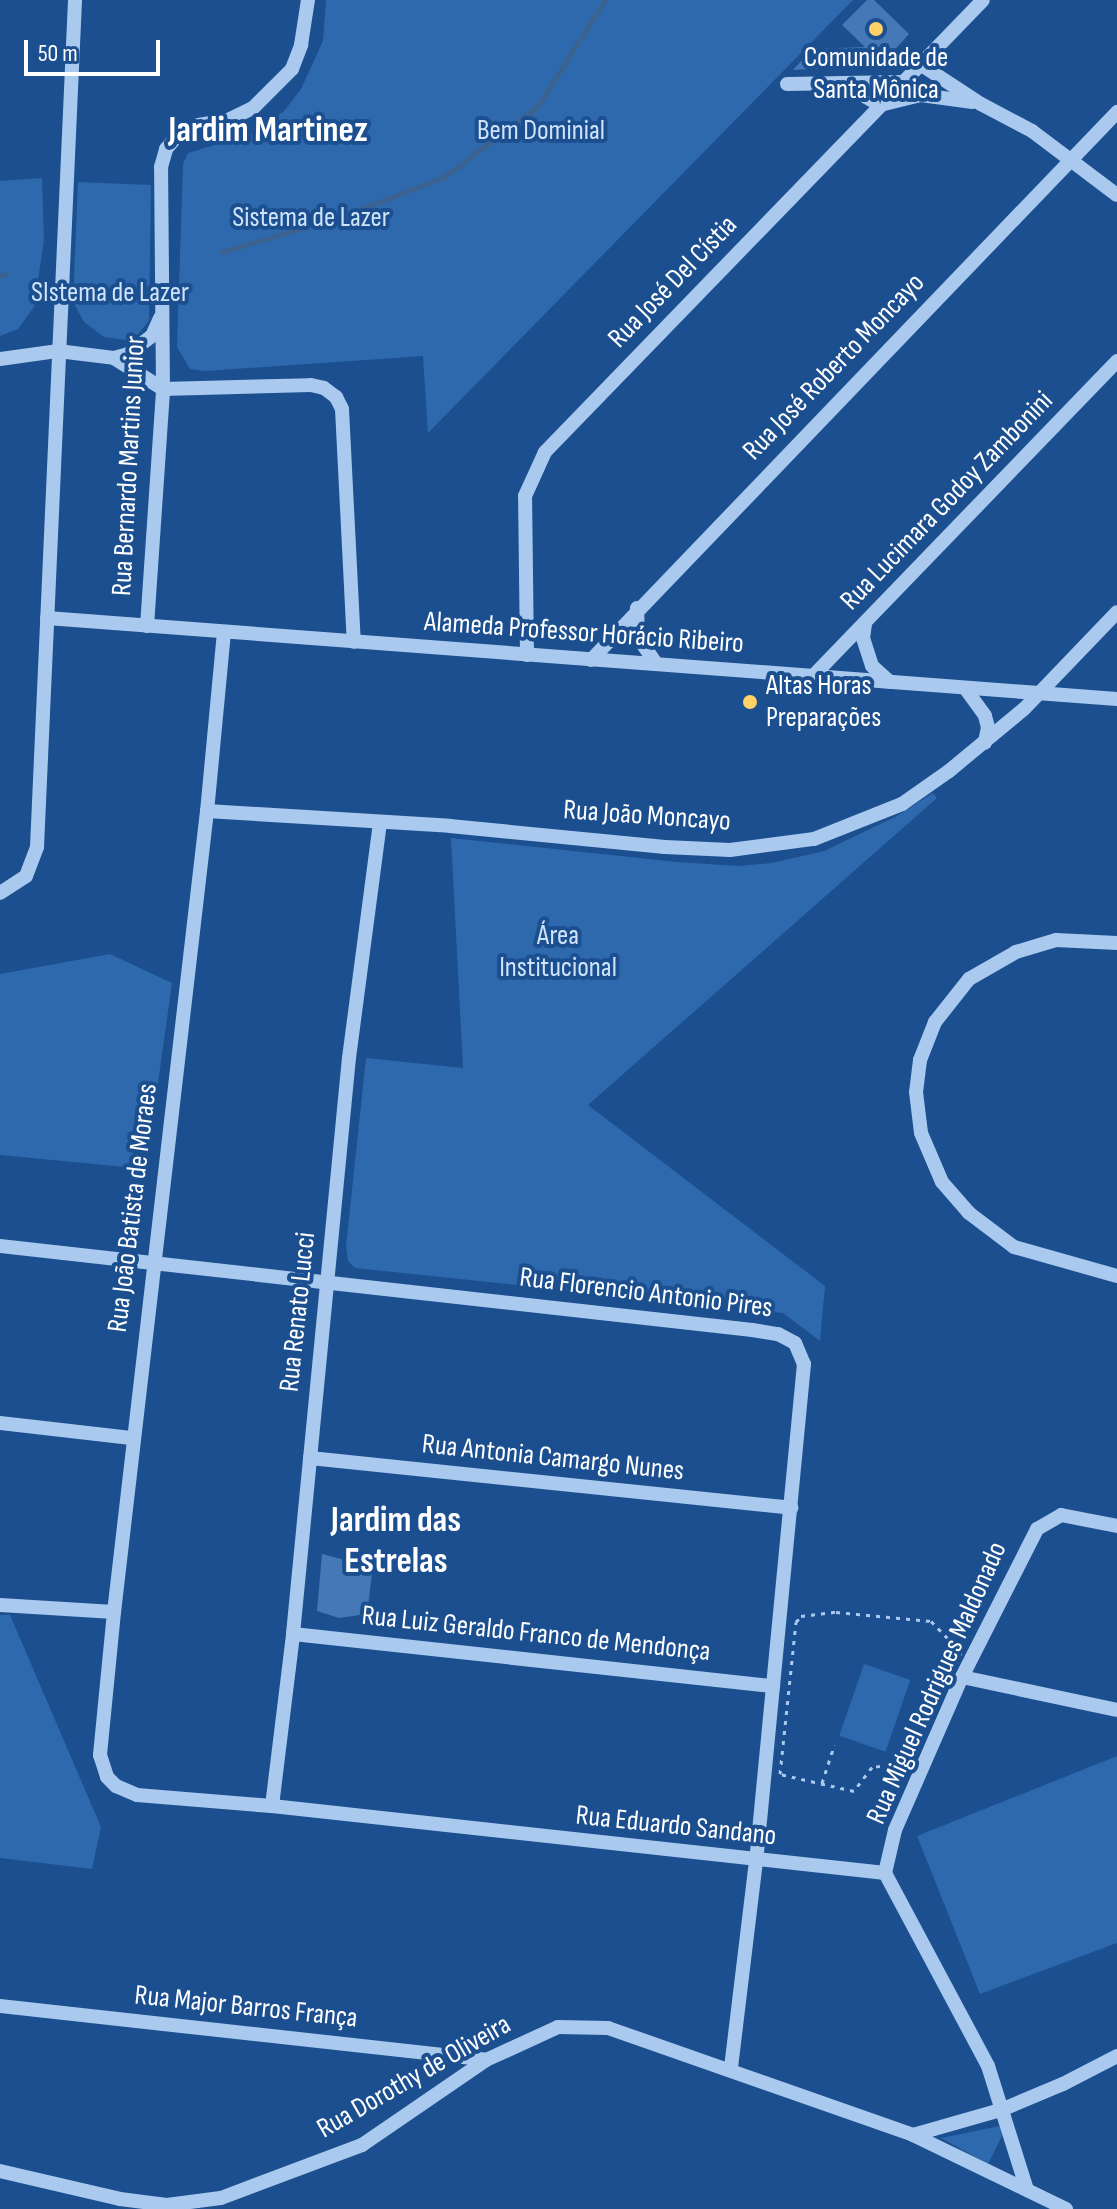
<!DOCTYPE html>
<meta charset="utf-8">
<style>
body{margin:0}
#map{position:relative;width:1117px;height:2209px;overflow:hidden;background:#1b4f8f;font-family:"Sofia Sans Condensed",sans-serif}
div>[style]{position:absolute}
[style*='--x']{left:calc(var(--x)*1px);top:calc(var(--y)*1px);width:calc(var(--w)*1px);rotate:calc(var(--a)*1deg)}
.green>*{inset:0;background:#2e69ad;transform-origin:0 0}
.stream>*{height:5px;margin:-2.5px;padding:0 2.5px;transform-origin:2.5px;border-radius:2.5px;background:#3c6290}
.building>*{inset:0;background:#4478b7}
.path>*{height:3px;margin-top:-1.5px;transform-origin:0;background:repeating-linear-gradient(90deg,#a9c9ee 0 4px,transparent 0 10px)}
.minor>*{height:14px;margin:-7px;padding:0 7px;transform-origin:7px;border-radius:7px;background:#a9c9ee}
.dots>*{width:22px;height:22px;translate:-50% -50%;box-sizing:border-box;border:4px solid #1b4f8f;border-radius:50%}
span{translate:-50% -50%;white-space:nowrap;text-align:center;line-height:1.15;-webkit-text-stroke:8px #1b4f8f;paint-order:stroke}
.poi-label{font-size:28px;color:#fff}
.left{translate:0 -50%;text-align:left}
.park-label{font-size:28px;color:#cfe3fa}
.street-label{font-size:28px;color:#fff}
.district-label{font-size:36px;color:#fff;font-weight:700}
.scale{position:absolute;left:24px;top:40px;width:136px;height:36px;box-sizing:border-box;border:4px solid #fff;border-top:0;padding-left:10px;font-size:24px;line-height:28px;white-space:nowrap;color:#fff;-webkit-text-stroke:6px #1b4f8f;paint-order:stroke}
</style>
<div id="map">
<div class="green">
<div style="clip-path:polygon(326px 0,853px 0,428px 433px,423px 356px,205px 371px,190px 369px,177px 347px,183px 164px,188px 153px,254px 133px,284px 111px,301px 89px,323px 41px)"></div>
<div style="clip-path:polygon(42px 178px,44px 240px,34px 307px,18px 329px,0 336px,0 181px)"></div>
<div style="clip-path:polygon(78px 182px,151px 185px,149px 321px,138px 334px,125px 340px,104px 337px,84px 322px,73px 302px)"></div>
<div style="clip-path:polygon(933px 793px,937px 798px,588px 1105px,825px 1286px,820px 1341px,783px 1313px,355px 1268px,348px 1261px,346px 1246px,366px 1058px,463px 1068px,451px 838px,677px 862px,738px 866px,772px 863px,824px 851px,895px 817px)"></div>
<div style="clip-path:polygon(110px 954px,172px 983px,146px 1169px,0 1155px,0 974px)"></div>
<div style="clip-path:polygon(0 1615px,10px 1615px,101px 1827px,92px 1869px,0 1858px)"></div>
<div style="left:864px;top:1664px;width:49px;height:76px;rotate:19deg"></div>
<div style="clip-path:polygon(1117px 1756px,1117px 1943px,980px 1994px,917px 1836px)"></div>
<div style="clip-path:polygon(1000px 2126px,1002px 2136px,988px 2164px,941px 2138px)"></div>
</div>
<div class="stream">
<div style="--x:222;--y:252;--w:125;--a:-16.7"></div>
<div style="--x:342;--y:216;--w:109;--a:-20.9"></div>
<div style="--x:444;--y:177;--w:116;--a:-37"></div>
<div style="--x:537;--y:107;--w:127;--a:-57.6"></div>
<div style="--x:0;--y:276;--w:5;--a:-22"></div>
</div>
<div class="building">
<div style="clip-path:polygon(867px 0,874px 0,909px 34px,889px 56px,880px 46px,860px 66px,793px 70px,812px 49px,865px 47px,842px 25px)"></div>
<div style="clip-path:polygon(322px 1554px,345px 1560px,374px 1558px,367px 1614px,339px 1618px,317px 1611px)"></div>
</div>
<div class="path">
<div style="--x:836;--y:1612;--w:95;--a:5.4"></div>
<div style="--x:931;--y:1621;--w:43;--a:45.9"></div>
<div style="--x:961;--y:1652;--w:129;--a:114.8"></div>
<div style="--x:907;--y:1769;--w:17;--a:-167"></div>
<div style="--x:890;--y:1765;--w:18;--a:174"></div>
<div style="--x:872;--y:1767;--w:30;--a:127"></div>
<div style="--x:854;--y:1791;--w:76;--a:-167.1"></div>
<div style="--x:780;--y:1774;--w:153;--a:-84"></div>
<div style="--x:796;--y:1622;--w:8;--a:-50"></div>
<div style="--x:801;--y:1616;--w:35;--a:-7"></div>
<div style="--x:822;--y:1783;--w:40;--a:-72"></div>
</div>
<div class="minor">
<div style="--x:920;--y:64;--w:73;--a:33.3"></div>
<div style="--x:981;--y:104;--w:58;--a:27.9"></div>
<div style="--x:1032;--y:131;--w:106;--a:37"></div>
<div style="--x:787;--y:84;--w:115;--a:-1"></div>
<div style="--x:845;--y:85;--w:40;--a:29.7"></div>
<div style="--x:880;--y:105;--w:42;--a:-13.7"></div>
<div style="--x:921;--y:95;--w:52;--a:7.7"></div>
<div style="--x:114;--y:358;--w:58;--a:32.3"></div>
<div style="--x:163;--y:389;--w:148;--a:-1.5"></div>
<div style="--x:311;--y:385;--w:13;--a:13"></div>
<div style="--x:324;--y:388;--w:15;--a:37"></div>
<div style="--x:336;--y:397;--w:13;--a:63"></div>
<div style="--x:342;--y:409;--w:233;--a:87.1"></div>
<div style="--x:0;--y:359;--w:59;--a:-7.9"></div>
<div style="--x:58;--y:351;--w:56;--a:7.1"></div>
<div style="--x:114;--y:358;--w:15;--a:-16"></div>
<div style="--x:128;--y:354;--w:30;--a:-37"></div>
<div style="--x:152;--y:336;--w:20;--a:-66"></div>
<div style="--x:637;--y:608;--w:29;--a:88"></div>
<div style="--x:638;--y:637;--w:32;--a:56"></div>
<div style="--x:47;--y:618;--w:1073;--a:4.33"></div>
<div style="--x:865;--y:624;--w:14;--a:98"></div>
<div style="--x:863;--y:638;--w:29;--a:72"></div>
<div style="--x:872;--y:666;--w:24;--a:42"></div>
<div style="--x:147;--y:626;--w:238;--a:-86.1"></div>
<div style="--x:163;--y:389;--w:222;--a:-90.5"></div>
<div style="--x:161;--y:167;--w:19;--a:-74"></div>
<div style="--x:166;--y:149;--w:21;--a:-49"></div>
<div style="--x:180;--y:133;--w:21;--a:-23"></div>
<div style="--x:199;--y:125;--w:29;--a:-10"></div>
<div style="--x:228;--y:120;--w:28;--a:-26"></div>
<div style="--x:253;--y:108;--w:55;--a:-45"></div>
<div style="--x:292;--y:69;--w:26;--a:-69"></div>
<div style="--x:301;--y:45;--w:46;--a:-81.2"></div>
<div style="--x:224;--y:632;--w:180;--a:95.4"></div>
<div style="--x:207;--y:811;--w:806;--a:96.62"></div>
<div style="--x:114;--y:1612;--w:144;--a:95.6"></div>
<div style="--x:100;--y:1755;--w:23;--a:72"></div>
<div style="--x:107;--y:1777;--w:13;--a:45"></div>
<div style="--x:116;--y:1786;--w:23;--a:23"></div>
<div style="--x:137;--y:1795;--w:135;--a:4.7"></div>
<div style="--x:272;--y:1806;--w:617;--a:6.24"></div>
<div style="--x:885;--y:1873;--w:219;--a:61.9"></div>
<div style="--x:988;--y:2066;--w:130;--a:72.5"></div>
<div style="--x:527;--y:655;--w:159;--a:-90.7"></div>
<div style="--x:525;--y:496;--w:48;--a:-65.6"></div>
<div style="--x:545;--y:452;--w:629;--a:-45.9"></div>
<div style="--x:591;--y:660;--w:760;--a:-46.17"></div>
<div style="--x:813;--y:676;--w:438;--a:-46"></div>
<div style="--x:965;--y:688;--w:34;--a:54"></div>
<div style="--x:985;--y:716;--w:11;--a:75"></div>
<div style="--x:988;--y:727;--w:16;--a:101"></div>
<div style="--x:207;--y:811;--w:243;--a:3.5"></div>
<div style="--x:450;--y:826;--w:216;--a:5.6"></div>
<div style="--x:665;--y:847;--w:65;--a:2.6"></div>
<div style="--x:730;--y:850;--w:85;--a:-7.5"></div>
<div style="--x:814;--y:839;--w:95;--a:-21.7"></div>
<div style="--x:902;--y:804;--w:57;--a:-35.1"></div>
<div style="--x:949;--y:771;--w:97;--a:-39.6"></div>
<div style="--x:1024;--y:709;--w:134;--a:-46.2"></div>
<div style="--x:0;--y:893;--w:31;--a:-33"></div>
<div style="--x:26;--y:876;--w:31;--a:-69"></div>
<div style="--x:37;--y:847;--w:848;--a:-87.43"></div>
<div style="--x:1117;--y:943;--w:61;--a:-177.2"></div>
<div style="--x:1056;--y:940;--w:42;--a:163.3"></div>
<div style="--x:1016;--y:952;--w:54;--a:150.1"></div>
<div style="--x:969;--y:979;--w:55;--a:128.3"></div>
<div style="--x:935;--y:1022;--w:41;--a:111.5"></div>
<div style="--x:920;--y:1060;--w:32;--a:97"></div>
<div style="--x:916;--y:1092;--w:41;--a:83"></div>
<div style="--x:921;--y:1133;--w:53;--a:66.8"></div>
<div style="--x:942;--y:1182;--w:41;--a:48.9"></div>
<div style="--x:969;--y:1213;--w:56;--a:37.1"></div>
<div style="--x:1014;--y:1247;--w:107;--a:15.7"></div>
<div style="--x:0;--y:1246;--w:757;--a:6.37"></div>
<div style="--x:752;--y:1330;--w:26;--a:9"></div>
<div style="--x:778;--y:1334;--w:19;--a:28"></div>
<div style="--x:795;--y:1343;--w:23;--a:67"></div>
<div style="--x:804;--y:1364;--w:499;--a:95.5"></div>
<div style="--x:756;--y:1861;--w:209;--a:96.9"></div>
<div style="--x:0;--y:1423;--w:132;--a:6.5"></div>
<div style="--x:310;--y:1458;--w:484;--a:5.9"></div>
<div style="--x:0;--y:1605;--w:114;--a:3.5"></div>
<div style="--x:293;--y:1634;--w:483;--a:6.2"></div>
<div style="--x:962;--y:1677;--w:158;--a:12"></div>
<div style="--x:272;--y:1806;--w:173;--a:-83"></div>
<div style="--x:293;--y:1634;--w:579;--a:-84.45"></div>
<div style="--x:349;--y:1058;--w:237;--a:-82.5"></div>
<div style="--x:885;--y:1873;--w:44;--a:-76.9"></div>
<div style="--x:895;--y:1830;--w:167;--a:-66.4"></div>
<div style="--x:962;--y:1677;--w:166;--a:-63.1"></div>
<div style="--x:1037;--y:1529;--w:28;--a:-30"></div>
<div style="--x:1061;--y:1515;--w:57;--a:11.1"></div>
<div style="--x:0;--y:2006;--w:489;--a:6.3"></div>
<div style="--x:913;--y:2135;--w:170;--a:25.8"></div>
<div style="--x:0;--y:2171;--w:123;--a:13.1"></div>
<div style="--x:120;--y:2199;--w:47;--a:7.3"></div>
<div style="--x:167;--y:2205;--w:54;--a:-7.4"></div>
<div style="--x:221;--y:2198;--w:151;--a:-20.6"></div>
<div style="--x:362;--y:2145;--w:150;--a:-34.4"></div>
<div style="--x:486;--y:2060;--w:79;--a:-24.6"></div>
<div style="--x:558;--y:2027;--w:50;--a:1.1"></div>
<div style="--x:608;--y:2028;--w:323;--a:19.3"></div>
<div style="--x:913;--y:2135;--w:91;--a:-15.9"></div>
<div style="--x:1001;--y:2110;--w:67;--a:-22.8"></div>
<div style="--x:1063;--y:2084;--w:61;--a:-27.4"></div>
</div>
<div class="dots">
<div style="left:876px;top:29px;background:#ffd166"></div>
<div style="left:750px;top:702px;background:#ffd166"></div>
</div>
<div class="poi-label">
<span style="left:876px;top:74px">Comunidade de<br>Santa Mônica</span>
<span class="left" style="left:766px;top:702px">Altas Horas<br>Preparações</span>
</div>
<div class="park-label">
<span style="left:541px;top:131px">Bem Dominial</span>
<span style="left:311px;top:218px">Sistema de Lazer</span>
<span style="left:110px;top:293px">SIstema de Lazer</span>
<span style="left:558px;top:952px">Área<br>Institucional</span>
</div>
<div class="street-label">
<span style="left:673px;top:282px;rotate:-46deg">Rua José Del Cístia</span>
<span style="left:834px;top:367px;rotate:-46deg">Rua José Roberto Moncayo</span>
<span style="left:129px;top:466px;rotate:-87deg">Rua Bernardo Martins Junior</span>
<span style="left:947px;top:501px;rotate:-46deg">Rua Lucimara Godoy Zambonini</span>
<span style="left:584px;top:633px;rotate:4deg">Alameda Professor Horácio Ribeiro</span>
<span style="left:647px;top:816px;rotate:4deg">Rua João Moncayo</span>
<span style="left:133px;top:1208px;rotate:-83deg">Rua João Batista de Moraes</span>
<span style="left:646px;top:1293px;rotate:7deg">Rua Florencio Antonio Pires</span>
<span style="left:298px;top:1312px;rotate:-84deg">Rua Renato Lucci</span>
<span style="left:553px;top:1458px;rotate:6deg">Rua Antonia Camargo Nunes</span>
<span style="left:536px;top:1634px;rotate:6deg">Rua Luiz Geraldo Franco de Mendonça</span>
<span style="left:937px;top:1683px;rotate:-66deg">Rua Miguel Rodrigues Maldonado</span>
<span style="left:676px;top:1826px;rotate:6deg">Rua Eduardo Sandano</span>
<span style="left:246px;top:2007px;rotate:6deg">Rua Major Barros França</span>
<span style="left:414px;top:2077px;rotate:-30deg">Rua Dorothy de Oliveira</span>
</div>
<div class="district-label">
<span style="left:268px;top:131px">Jardim Martinez</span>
<span style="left:396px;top:1541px">Jardim das<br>Estrelas</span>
</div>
<div class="scale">50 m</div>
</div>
